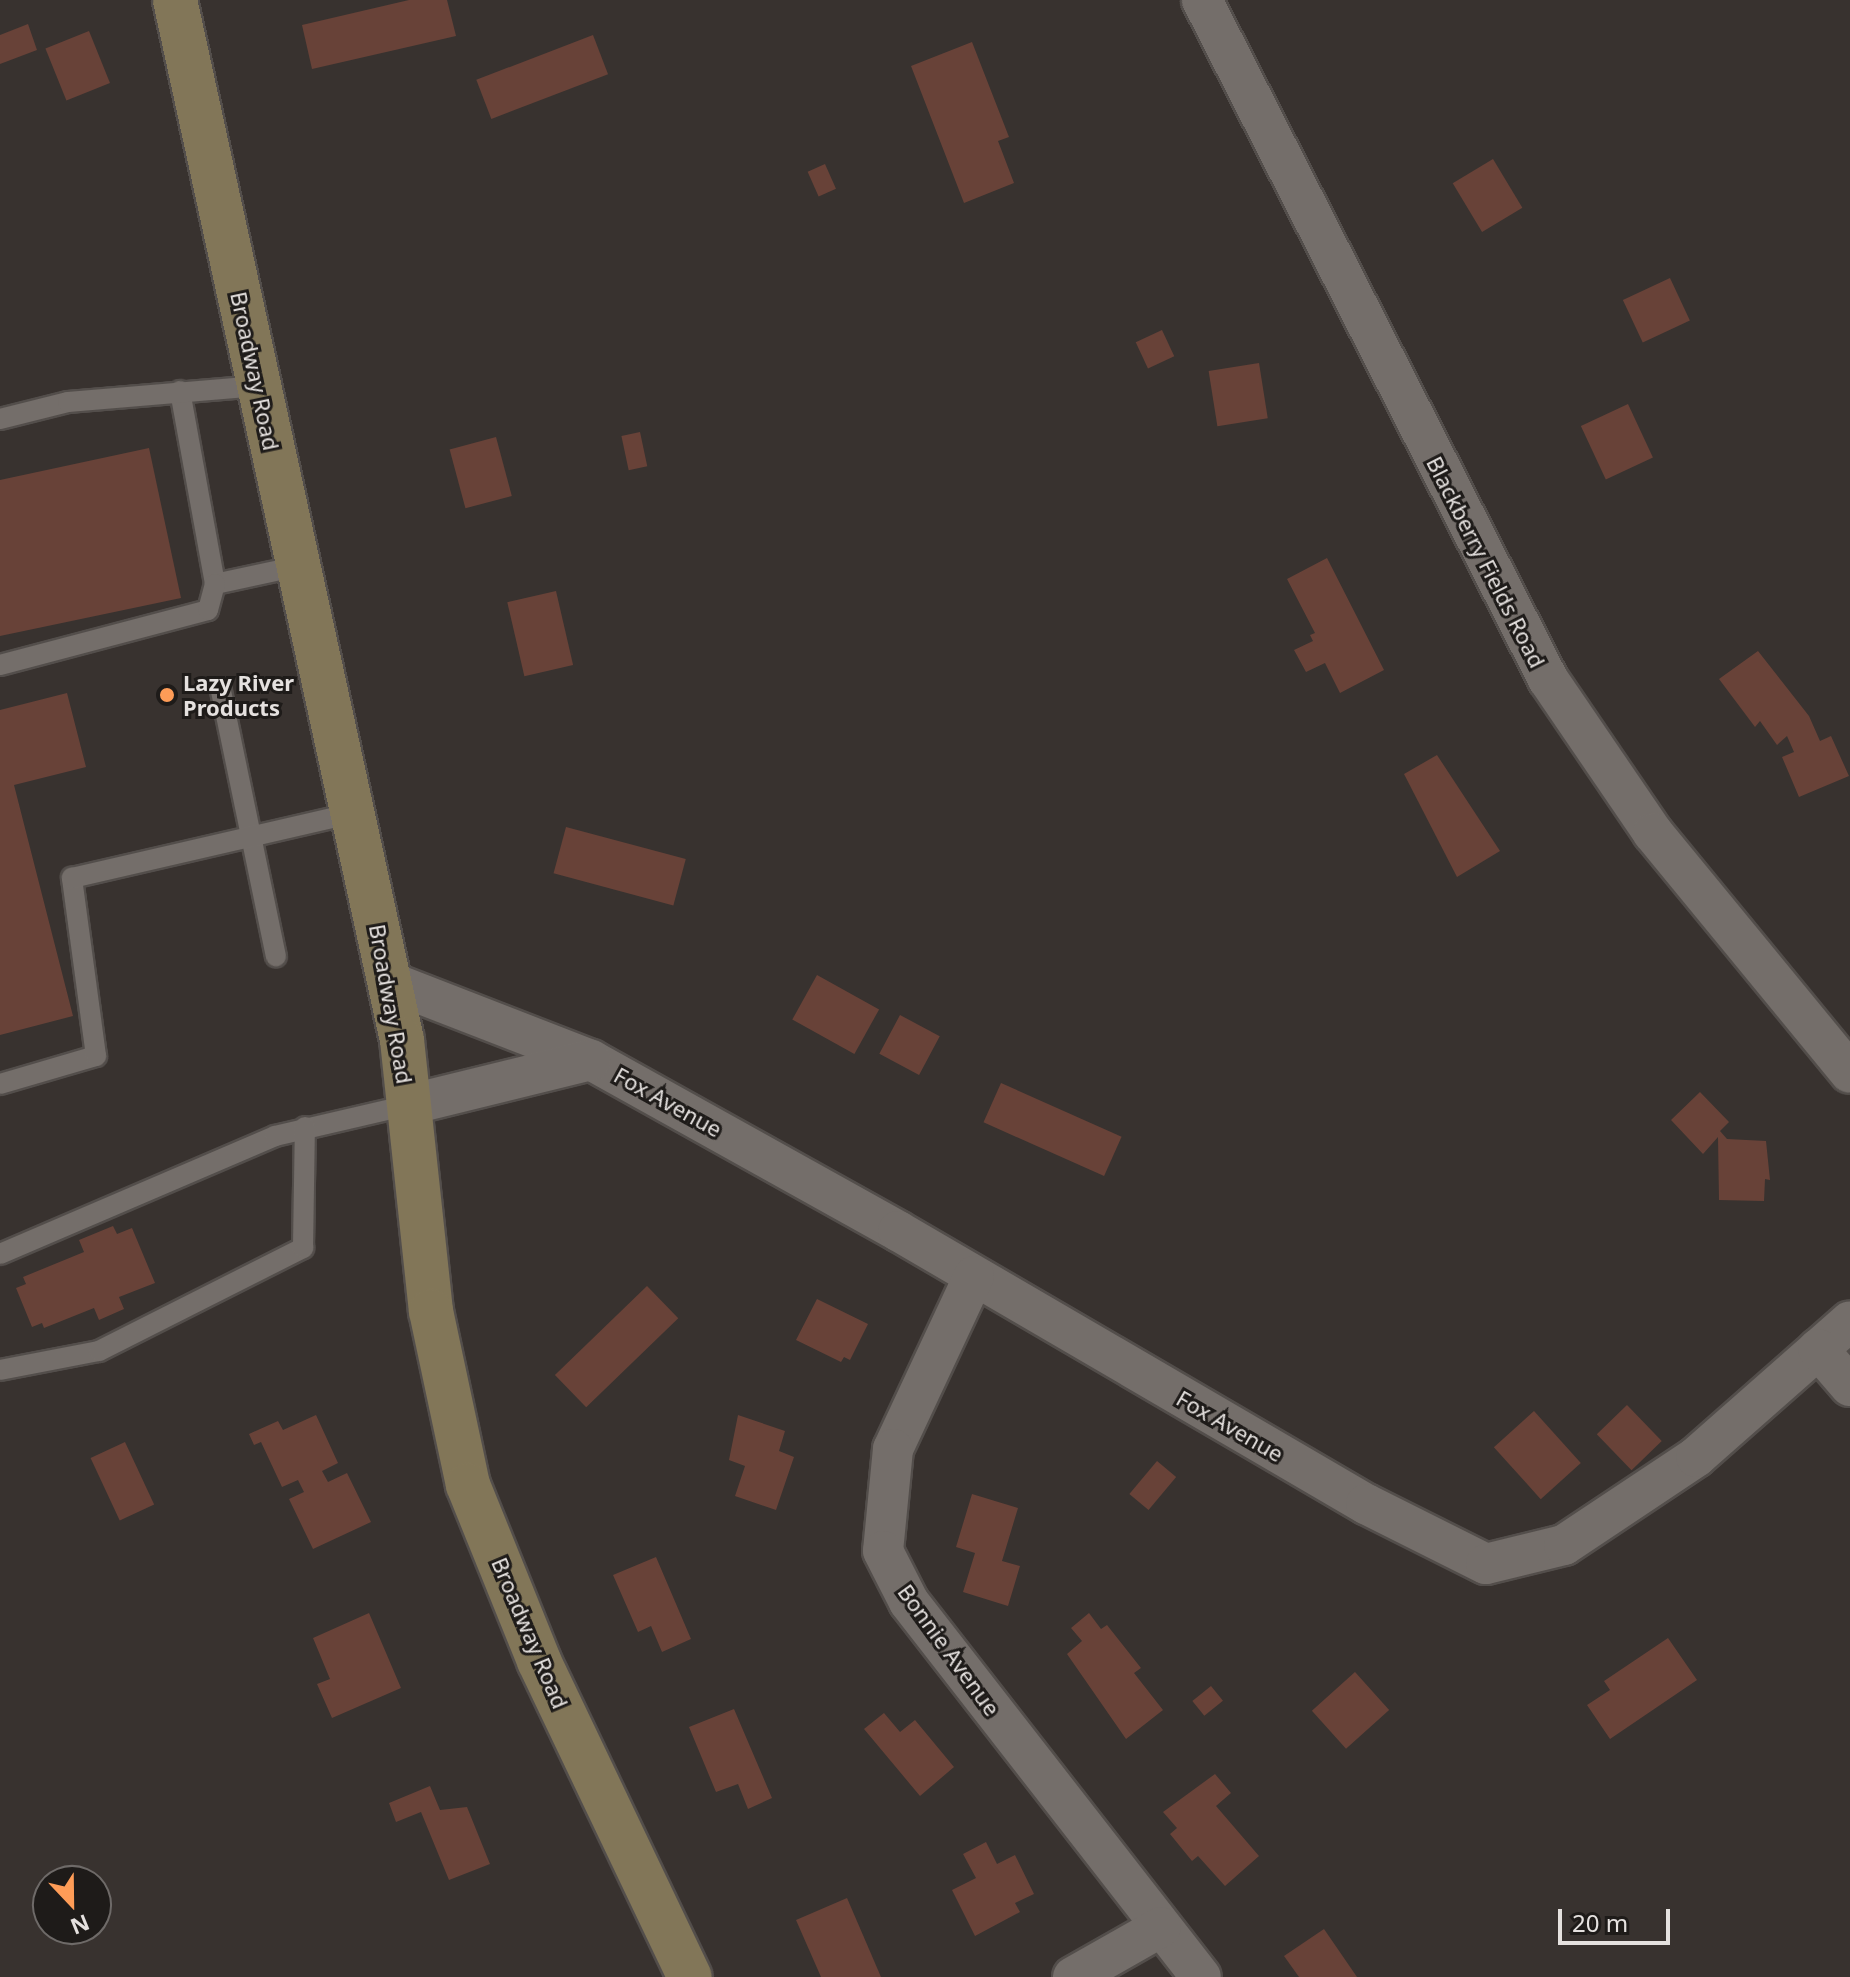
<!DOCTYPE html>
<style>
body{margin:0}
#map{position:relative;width:1850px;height:1977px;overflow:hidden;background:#38322f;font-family:"Noto Sans",sans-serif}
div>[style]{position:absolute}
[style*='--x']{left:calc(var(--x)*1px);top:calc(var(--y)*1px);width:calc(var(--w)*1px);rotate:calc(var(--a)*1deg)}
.building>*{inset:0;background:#684238;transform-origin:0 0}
.roads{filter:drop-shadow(2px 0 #534e4b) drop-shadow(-2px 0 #534e4b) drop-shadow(0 2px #534e4b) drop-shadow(0 -2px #534e4b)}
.service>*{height:20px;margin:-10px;padding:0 10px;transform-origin:10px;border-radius:10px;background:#746e6a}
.minor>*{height:40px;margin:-20px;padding:0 20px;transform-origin:20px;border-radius:20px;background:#746e6a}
.secondary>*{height:44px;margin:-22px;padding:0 22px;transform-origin:22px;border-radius:22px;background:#827658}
.dots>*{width:22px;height:22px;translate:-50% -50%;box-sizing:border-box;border:4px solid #1e1b19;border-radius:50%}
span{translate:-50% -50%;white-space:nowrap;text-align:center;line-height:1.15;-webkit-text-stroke:6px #1e1b19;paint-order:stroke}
.street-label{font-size:22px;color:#e5e1df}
.poi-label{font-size:22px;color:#e5e1df;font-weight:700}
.left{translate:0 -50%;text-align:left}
.north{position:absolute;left:32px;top:1865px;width:80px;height:80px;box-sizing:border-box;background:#1e1b19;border:2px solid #6e6a68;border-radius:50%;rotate:158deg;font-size:22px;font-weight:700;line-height:32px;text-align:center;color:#e5e1df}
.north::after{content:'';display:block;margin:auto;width:28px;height:36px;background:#fe9c57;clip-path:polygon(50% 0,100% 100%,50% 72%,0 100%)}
.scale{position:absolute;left:1558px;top:1909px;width:112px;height:36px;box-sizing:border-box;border:4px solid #e5e1df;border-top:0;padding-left:10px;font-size:24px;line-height:28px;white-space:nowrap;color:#e5e1df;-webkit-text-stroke:6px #1e1b19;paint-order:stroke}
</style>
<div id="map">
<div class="building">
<div style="clip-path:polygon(409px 0,447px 0,456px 36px,312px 69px,302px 25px)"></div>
<div style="clip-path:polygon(28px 24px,37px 50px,0 64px,0 35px)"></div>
<div style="left:89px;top:31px;width:56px;height:47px;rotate:68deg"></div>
<div style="left:593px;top:35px;width:42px;height:125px;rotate:69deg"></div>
<div style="clip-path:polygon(972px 42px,1009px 137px,998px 141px,1014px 183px,964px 203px,911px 66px)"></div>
<div style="left:1493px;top:159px;width:57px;height:47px;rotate:59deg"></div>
<div style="left:825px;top:164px;width:27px;height:19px;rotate:66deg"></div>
<div style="left:1670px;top:278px;width:47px;height:52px;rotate:65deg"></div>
<div style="left:1162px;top:330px;width:29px;height:29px;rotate:65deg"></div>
<div style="left:1259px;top:363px;width:56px;height:51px;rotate:81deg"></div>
<div style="left:1628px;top:404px;width:59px;height:52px;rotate:65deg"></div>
<div style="left:640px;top:432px;width:35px;height:19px;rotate:78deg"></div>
<div style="left:496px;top:437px;width:61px;height:48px;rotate:75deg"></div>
<div style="clip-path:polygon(149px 448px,181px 598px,0 636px,0 480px)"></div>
<div style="clip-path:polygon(1327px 558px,1384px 670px,1340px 693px,1325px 663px,1306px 672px,1294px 650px,1313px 641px,1310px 635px,1315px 633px,1287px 579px)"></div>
<div style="left:556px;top:591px;width:76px;height:50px;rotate:77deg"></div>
<div style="clip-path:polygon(1758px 651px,1809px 716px,1820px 741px,1831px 736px,1849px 776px,1799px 797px,1782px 757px,1794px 752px,1787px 736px,1777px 745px,1760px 721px,1755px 727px,1719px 679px)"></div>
<div style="clip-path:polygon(67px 693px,86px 767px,14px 785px,73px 1016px,0 1035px,0 710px)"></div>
<div style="clip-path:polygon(1437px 755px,1500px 851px,1457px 877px,1404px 774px)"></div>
<div style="left:566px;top:827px;width:124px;height:48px;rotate:15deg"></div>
<div style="left:817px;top:975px;width:71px;height:51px;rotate:29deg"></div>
<div style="left:900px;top:1015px;width:45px;height:44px;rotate:28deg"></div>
<div style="left:1001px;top:1083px;width:132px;height:43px;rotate:24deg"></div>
<div style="clip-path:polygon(1700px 1092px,1729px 1122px,1720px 1131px,1727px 1139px,1766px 1141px,1770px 1180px,1765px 1179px,1764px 1201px,1719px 1200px,1718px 1137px,1703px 1154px,1671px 1120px)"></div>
<div style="clip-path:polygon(113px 1226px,117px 1234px,132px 1228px,155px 1283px,119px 1297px,124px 1309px,99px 1320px,94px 1308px,44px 1328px,42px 1323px,32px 1327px,16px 1288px,26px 1284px,23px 1277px,84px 1252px,79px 1240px)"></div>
<div style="left:647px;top:1286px;width:45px;height:128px;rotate:46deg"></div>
<div style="clip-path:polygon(817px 1299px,868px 1324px,850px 1360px,844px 1357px,841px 1362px,796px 1340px)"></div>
<div style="left:1627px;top:1405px;width:50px;height:42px;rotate:46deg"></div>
<div style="left:1534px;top:1411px;width:70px;height:54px;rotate:48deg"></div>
<div style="clip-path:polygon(316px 1415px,338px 1463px,322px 1471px,328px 1482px,347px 1473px,371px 1522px,313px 1549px,289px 1499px,304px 1492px,298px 1480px,282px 1487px,261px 1442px,254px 1445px,249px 1434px,278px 1421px,283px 1430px)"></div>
<div style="clip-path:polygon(738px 1415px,785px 1431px,779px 1451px,794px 1457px,776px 1510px,735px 1496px,745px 1466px,729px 1460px)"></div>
<div style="left:125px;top:1442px;width:69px;height:38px;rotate:65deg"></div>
<div style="left:1157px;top:1461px;width:25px;height:43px;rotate:40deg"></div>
<div style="clip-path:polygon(972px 1494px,1018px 1508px,1002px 1561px,1020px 1566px,1008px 1606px,963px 1592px,975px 1553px,956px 1547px)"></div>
<div style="clip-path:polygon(656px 1557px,691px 1639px,662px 1652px,651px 1626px,638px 1632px,613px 1575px)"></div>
<div style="clip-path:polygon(369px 1613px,401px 1688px,332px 1718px,317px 1684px,330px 1679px,313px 1638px)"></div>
<div style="clip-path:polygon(1089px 1613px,1101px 1629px,1107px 1625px,1141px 1668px,1134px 1673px,1163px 1710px,1126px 1739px,1067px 1654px,1082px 1641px,1071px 1628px)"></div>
<div style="clip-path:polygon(1668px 1638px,1697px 1680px,1610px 1739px,1587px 1705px,1610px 1690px,1604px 1681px)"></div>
<div style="left:1355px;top:1672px;width:51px;height:58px;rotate:48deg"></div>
<div style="left:1211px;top:1686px;width:19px;height:24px;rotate:51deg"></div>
<div style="clip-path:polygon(734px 1709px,772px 1798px,748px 1809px,738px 1784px,716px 1792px,689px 1727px)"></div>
<div style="clip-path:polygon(884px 1713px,900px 1732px,915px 1720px,954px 1767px,920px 1796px,864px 1729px)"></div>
<div style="clip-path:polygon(1215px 1774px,1231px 1793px,1216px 1806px,1259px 1856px,1225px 1886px,1198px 1856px,1192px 1861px,1170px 1834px,1177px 1828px,1163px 1812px)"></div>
<div style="clip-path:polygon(430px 1786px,440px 1810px,467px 1807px,490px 1864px,449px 1880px,421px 1812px,396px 1822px,389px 1803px)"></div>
<div style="clip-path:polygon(986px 1842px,997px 1864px,1015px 1855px,1034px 1894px,1015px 1903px,1020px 1912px,975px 1936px,952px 1890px,976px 1878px,963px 1854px)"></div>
<div style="clip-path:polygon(847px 1898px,881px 1977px,821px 1977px,796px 1920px)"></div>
<div style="clip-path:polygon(1324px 1929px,1357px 1977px,1299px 1977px,1284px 1956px)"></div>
</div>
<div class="roads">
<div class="service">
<div style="--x:180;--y:391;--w:196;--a:79.7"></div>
<div style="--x:215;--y:584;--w:85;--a:-12.2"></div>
<div style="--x:0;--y:419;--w:70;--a:-14"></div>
<div style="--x:68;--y:402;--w:191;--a:-4.8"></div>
<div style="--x:0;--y:665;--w:215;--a:-14.8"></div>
<div style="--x:208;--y:610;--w:27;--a:-75"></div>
<div style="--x:221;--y:691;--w:271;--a:78.3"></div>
<div style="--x:0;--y:1084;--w:100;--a:-16.3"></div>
<div style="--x:96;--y:1056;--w:180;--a:-97.7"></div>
<div style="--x:72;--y:878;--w:288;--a:-13"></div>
<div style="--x:0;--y:1254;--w:299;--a:-23.2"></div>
<div style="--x:275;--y:1136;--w:137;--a:-13.1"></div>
<div style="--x:0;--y:1370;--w:101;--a:-10.9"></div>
<div style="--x:99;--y:1351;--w:229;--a:-26.8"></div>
<div style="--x:303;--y:1248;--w:121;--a:-89.1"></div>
</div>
<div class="minor">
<div style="--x:1202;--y:0;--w:762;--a:63"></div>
<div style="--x:1548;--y:679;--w:186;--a:55.7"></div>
<div style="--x:1653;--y:833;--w:310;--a:50.6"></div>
<div style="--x:390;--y:982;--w:216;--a:21.2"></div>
<div style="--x:591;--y:1060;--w:351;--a:29.1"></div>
<div style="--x:898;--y:1231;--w:542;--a:30.26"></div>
<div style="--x:1366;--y:1504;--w:134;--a:26.6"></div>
<div style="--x:1486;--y:1564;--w:80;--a:-13.7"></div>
<div style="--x:1564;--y:1545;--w:159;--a:-33.7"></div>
<div style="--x:1696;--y:1457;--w:205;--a:-41.4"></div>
<div style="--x:408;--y:1105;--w:188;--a:-13.8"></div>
<div style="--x:974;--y:1276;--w:191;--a:115.1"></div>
<div style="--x:893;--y:1449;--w:102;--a:95.6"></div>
<div style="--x:883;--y:1551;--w:57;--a:63"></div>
<div style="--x:909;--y:1602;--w:475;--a:52.1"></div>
<div style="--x:1818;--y:1349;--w:49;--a:49.1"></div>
<div style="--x:1073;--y:1977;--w:101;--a:-29.6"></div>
</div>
<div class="secondary">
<div style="--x:175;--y:0;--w:1064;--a:77.69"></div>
<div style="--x:402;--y:1040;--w:273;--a:83.9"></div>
<div style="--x:431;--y:1311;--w:178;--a:78"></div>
<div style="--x:468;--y:1485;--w:190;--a:68"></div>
<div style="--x:539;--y:1661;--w:350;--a:64.5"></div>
</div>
</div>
<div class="dots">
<div style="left:167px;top:695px;background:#fe9c57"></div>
</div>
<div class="street-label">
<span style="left:255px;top:371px;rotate:78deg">Broadway Road</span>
<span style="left:1486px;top:562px;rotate:63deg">Blackberry Fields Road</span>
<span style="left:391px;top:1004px;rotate:80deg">Broadway Road</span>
<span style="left:668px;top:1102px;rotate:29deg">Fox Avenue</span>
<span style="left:1230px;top:1426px;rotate:30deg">Fox Avenue</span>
<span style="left:530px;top:1633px;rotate:67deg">Broadway Road</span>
<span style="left:949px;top:1650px;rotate:54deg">Bonnie Avenue</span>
</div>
<div class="poi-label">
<span class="left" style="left:183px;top:695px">Lazy River<br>Products</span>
</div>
<div class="north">N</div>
<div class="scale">20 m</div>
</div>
